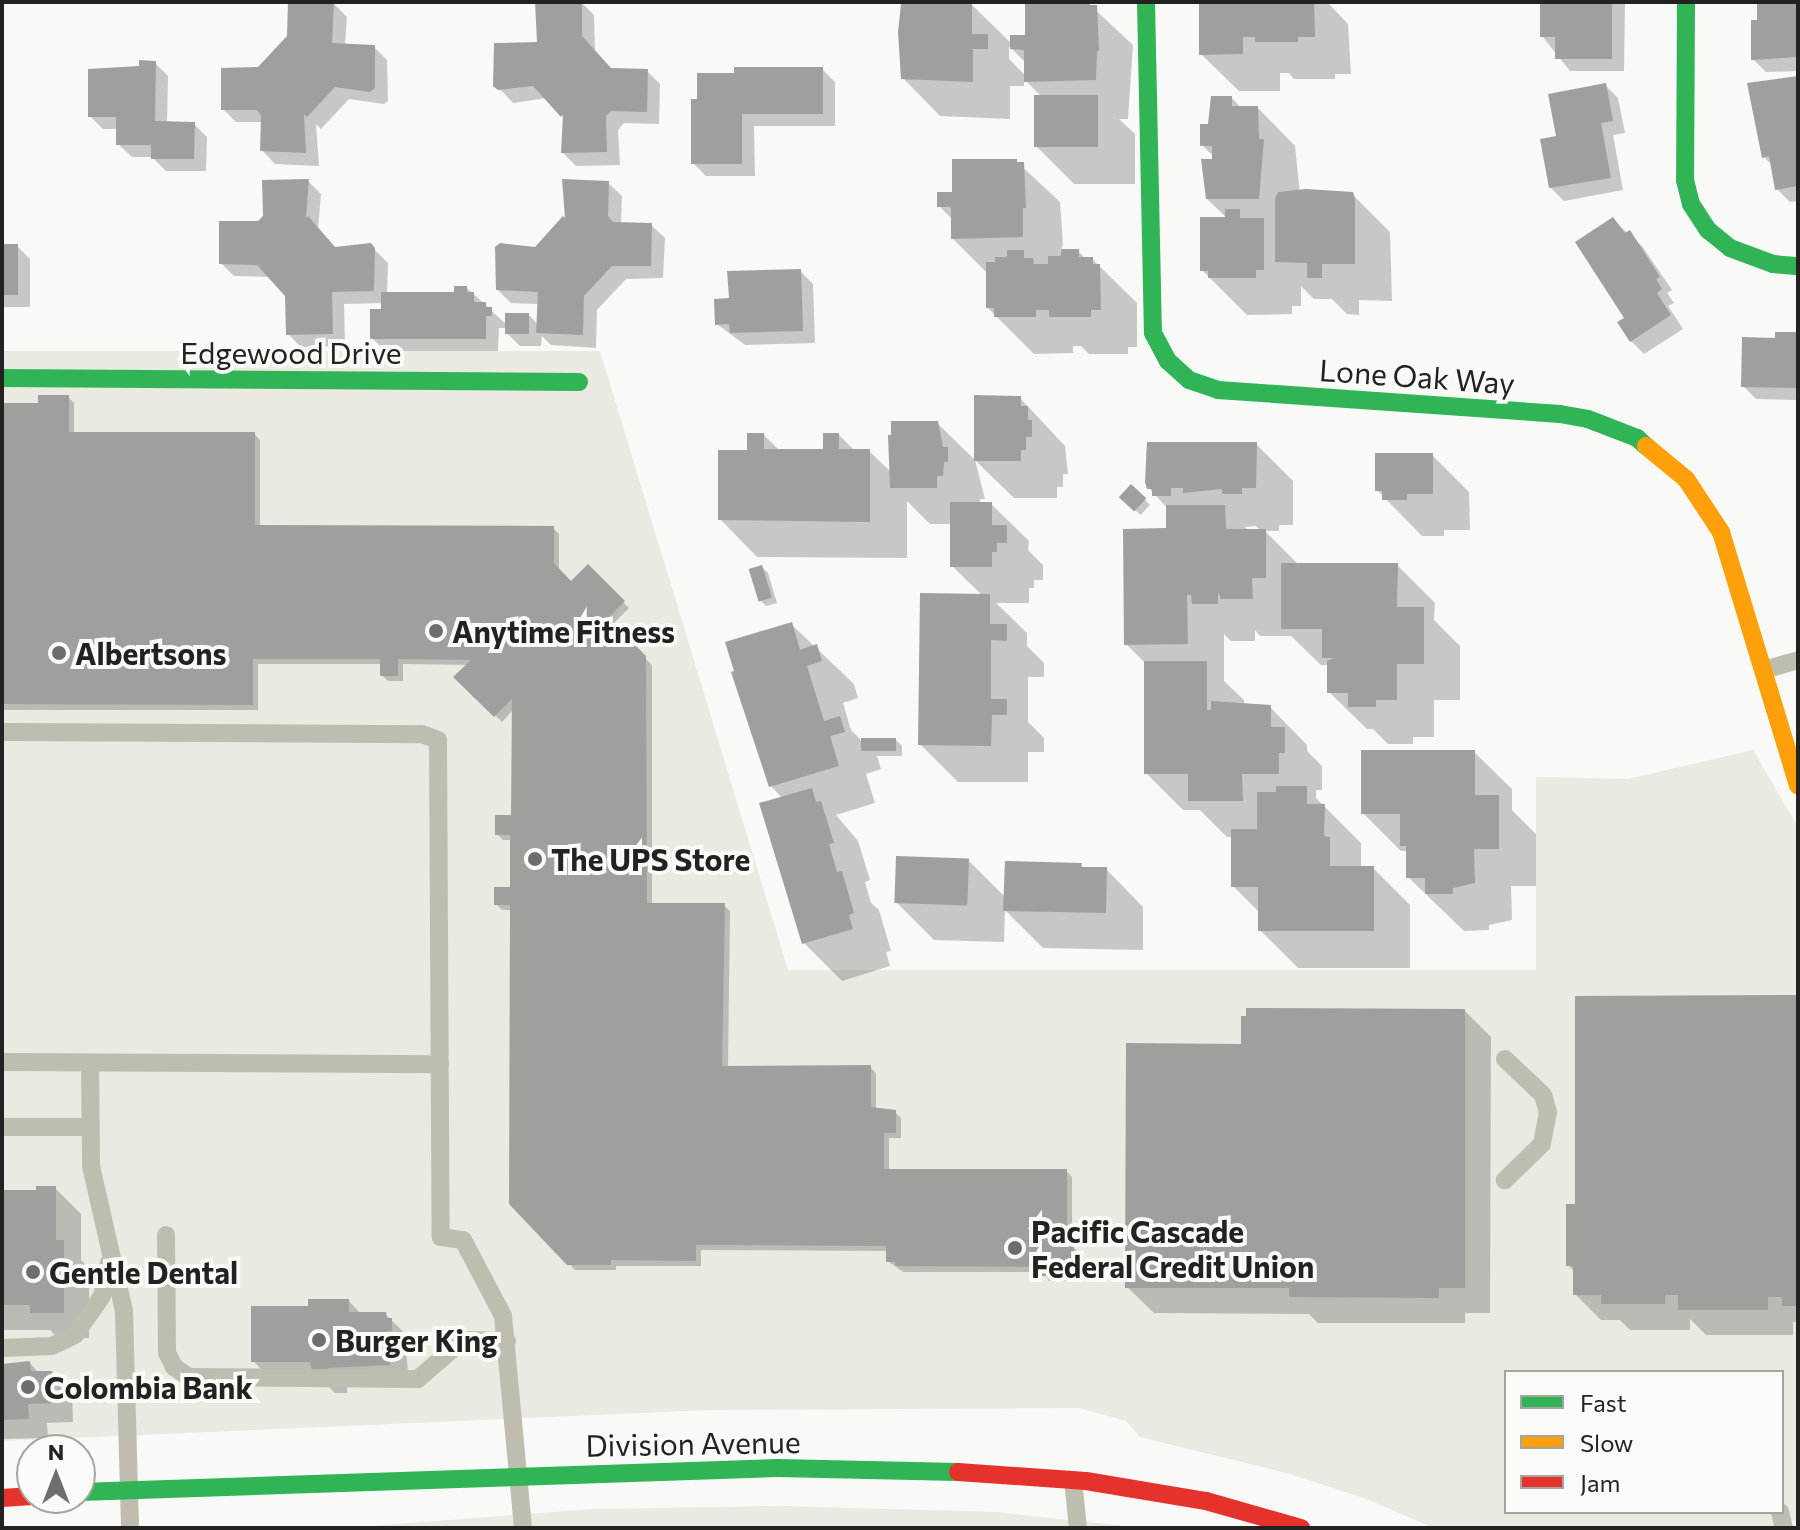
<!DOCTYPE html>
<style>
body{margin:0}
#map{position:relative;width:1800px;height:1530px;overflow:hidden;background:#f9f9f7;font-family:Commissioner,sans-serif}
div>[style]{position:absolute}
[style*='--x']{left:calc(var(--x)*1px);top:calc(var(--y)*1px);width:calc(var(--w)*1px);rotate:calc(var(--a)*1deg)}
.built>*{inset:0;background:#eae9e2}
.shadow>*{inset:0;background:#0003;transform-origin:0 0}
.building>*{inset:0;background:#9f9f9d;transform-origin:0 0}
.lane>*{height:18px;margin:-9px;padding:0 9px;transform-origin:9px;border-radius:9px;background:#bebdb0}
.fast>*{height:18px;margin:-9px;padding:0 9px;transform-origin:9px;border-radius:9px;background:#30b455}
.slow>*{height:18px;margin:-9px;padding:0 9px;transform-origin:9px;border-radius:9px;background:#ff9f0a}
.jam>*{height:18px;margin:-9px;padding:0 9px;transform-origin:9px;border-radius:9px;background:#e5322d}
.dots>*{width:22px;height:22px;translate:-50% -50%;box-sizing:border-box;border:4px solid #fafaf6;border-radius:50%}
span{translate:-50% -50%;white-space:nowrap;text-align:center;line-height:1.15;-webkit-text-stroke:8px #fafaf6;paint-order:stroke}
.street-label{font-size:30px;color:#232221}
.poi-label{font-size:30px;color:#232221;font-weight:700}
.left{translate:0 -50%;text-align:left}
.frame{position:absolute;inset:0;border:4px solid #232221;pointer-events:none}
.legend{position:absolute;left:1504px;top:1370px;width:280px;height:144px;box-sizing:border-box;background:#fafaf6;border:2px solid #a4a4a1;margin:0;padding:10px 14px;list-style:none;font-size:24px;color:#232221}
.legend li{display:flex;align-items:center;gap:16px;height:40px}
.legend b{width:40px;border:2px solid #a4a4a1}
.north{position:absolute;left:16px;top:1434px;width:80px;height:80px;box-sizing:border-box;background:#fafaf6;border:2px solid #a4a4a1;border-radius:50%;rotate:0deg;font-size:22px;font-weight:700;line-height:32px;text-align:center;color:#232221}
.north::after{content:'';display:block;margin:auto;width:28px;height:36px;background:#6e6d6c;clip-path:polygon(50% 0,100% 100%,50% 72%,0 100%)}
</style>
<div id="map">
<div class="built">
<div style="clip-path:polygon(evenodd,2px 351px,600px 351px,788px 970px,1536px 970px,1536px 777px,1628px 779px,1753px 750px,1798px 827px,1798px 1519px,1770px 1528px,1434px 1528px,1364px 1498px,1290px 1474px,1140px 1437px,1126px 1421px,1079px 1408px,710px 1410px,2px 1441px,2px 351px,1506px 1372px,1782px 1372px,1782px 1512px,1506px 1512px,1506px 1372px)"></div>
<div style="clip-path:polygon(779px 1506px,996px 1512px,1143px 1528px,345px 1528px,592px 1509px)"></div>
</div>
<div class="shadow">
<div style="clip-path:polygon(581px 2px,594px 15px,595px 51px,612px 70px,647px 71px,660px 84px,659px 124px,624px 123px,618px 130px,620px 165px,576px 166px,563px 153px,565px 119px,547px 98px,513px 103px,500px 89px)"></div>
<div style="clip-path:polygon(1201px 2px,1327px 2px,1348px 24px,1351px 74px,1335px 74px,1335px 79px,1294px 79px,1289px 73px,1280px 73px,1280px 91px,1239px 91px,1201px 54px)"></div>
<div style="clip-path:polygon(1542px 2px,1625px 2px,1624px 71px,1570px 71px,1542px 36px)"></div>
<div style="clip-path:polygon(1759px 2px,1798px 2px,1798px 71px,1766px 72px,1753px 59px)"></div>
<div style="clip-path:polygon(334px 4px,347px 17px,345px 45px,374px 47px,387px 60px,388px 101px,384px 104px,349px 99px,321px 129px,316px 124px,319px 166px,275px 164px,262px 150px,263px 122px,236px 122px,223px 109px,259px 69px)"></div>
<div style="clip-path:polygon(evenodd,971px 4px,1012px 44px,1089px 4px,1133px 45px,1128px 119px,1119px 119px,1135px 134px,1135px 184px,1074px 184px,1037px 147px,1042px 97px,1024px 79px,1024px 86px,1010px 86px,1010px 119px,940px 116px,903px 78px,971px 4px,1009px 46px,1026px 63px,1026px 76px,1009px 59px,1009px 46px)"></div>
<div style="clip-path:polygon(155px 63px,168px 76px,167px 123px,194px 124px,207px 137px,206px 171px,166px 171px,152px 157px,132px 157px,118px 144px,118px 129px,103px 129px,90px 116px,141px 68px)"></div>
<div style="clip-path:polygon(822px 69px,835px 82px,835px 126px,754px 126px,755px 176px,706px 176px,693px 163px,699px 101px,736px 75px)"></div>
<div style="clip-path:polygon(1798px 78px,1798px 201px,1790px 202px,1777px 189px,1772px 165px,1764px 157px)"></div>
<div style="clip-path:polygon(1605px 85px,1618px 98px,1625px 133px,1613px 135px,1623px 190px,1564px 201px,1551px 188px,1558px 138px)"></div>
<div style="clip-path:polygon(1232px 98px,1241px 108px,1258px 108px,1295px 146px,1300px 194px,1352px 194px,1390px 232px,1392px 301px,1359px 300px,1359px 315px,1347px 314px,1332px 299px,1314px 299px,1301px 286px,1301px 306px,1292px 306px,1292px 314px,1247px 315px,1202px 270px,1228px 219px,1207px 199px,1214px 157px,1202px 145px,1209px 126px)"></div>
<div style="clip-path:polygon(1016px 161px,1060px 202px,1063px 245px,1060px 251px,1078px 251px,1086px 259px,1092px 259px,1137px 303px,1137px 347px,1128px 347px,1128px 354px,1089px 354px,1081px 346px,1073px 346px,1073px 353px,1034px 354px,988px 308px,988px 274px,953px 239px,953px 220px,939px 206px)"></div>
<div style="clip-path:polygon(308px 181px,321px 194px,318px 229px,336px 249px,370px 245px,388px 263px,387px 294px,456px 294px,467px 288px,507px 325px,529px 315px,538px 325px,539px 304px,511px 303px,498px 290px,608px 183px,622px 196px,621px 224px,651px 225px,665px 238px,663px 278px,626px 279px,597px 310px,596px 348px,551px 345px,542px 336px,541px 346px,520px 346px,507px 333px,507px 328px,499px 328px,498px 351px,385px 351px,372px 338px,383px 303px,344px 304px,345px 346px,301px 347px,288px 334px,287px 295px,271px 277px,234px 276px,221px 263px,259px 223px)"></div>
<div style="clip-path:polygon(1613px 220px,1642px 246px,1672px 290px,1667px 293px,1674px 303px,1668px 306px,1683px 329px,1644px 354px,1631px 341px)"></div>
<div style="clip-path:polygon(2px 246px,17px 246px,30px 259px,30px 307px,2px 307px)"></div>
<div style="clip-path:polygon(800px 271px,813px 284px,815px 343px,745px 345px,717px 324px,731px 300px)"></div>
<div style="clip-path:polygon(1798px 334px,1798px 400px,1756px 399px,1743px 386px,1777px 340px)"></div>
<div style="clip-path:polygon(68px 397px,74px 403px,74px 434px,254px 434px,260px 440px,260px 528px,553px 528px,559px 534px,559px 571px,571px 584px,588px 567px,629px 608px,612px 625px,652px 665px,652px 905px,724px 905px,730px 911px,728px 1068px,870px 1067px,876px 1073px,876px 1110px,895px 1112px,901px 1118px,901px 1138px,889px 1138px,889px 1171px,1066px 1171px,1072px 1177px,1072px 1246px,1079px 1253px,1079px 1281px,1049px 1281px,1043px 1272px,903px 1272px,888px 1261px,888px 1251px,701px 1250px,701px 1266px,616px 1266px,616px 1270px,575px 1270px,511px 1203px,512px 910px,502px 910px,496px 904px,512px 889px,512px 840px,503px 840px,497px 834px,513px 817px,514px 709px,502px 722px,456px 677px,468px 665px,403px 664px,403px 681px,388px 681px,382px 675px,382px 664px,258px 664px,258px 710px,2px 710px,2px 405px,40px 405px)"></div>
<div style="clip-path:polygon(1020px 398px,1065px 446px,1068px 474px,1063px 474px,1063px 487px,1057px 487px,1057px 498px,1014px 498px,976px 461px)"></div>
<div style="clip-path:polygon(937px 423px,975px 460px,985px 499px,980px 499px,980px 504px,991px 504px,1029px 541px,1028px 550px,1043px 565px,1043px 580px,1034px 580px,1034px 588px,1029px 588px,1029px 603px,996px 603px,1027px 633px,1027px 646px,1044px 663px,1044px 677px,1028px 677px,1028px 722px,1044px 738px,1044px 752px,1028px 752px,1028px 782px,958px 782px,920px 744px,983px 596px,952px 566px,952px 524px,930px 524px,907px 501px,907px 558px,757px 557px,720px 519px,749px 452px,764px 435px,780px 451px,825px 451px,839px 435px,855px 451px,869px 451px,892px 473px)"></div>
<div style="clip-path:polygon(evenodd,1256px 444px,1293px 481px,1293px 525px,1279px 525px,1279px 531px,1265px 531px,1299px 565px,1397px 565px,1435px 603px,1434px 620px,1460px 646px,1460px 700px,1434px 700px,1434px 737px,1413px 737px,1413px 744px,1388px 744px,1373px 729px,1367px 729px,1329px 692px,1329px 665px,1321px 665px,1291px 636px,1260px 636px,1255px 630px,1255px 641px,1231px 641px,1224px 634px,1224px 681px,1244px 700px,1244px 705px,1270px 707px,1307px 745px,1307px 751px,1322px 766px,1322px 790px,1316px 790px,1316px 798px,1361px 843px,1361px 868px,1373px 868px,1410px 905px,1410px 968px,1298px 968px,1260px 930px,1260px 913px,1233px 886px,1233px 837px,1227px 837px,1200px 810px,1183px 810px,1146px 773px,1146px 664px,1126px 644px,1169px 530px,1168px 509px,1149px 488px,1146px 451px,1256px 444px,1256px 526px,1261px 531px,1249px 531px,1245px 527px,1256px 526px)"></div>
<div style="clip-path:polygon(1432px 455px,1469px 492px,1470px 530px,1444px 530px,1444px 536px,1422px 536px,1377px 490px)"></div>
<div style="left:1131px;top:487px;width:26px;height:14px;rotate:43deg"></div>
<div style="clip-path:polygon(762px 567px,768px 573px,777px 603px,766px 606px,760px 600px)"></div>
<div style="clip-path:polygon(791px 624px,854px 684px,858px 698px,843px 703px,851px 730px,861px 740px,896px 740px,902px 746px,902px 756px,877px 756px,881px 769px,866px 774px,875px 803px,836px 815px,858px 841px,870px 880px,865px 882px,871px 903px,879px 910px,891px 951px,886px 952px,890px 966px,842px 981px,804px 943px,783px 799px,771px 786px)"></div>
<div style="clip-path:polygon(1474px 752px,1512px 789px,1512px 810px,1536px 834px,1536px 886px,1511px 886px,1512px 920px,1489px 925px,1489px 930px,1464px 931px,1408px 877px,1408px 851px,1401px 851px,1363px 813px)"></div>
<div style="clip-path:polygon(968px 860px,1006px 898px,1081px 865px,1085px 869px,1106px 869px,1143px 907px,1143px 950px,1043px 948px,1005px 910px,1004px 942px,934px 940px,896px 902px)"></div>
<div style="clip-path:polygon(1798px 997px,1798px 1322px,1793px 1322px,1793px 1335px,1706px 1335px,1690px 1319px,1690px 1330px,1630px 1330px,1620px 1320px,1601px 1320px,1575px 1294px,1575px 1272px,1568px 1265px,1577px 1206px)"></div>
<div style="clip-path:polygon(1465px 1011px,1491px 1037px,1490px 1313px,1465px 1313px,1465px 1323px,1318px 1323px,1309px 1314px,1154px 1313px,1127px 1287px,1244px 1046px)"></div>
<div style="clip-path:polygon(55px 1188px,81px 1214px,81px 1260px,89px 1268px,89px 1338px,58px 1338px,50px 1330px,2px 1330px,2px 1192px,38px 1192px)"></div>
<div style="clip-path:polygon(349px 1301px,361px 1314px,385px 1314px,412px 1340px,412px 1350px,406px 1350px,409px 1384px,347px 1387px,347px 1393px,335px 1393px,323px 1381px,273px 1381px,253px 1361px,310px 1308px)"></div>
<div style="clip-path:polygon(30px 1363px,39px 1373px,52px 1373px,72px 1392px,73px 1422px,47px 1423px,48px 1438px,2px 1439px,2px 1365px)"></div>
</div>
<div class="building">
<div style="clip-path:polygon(288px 2px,334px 2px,332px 43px,375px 45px,375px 88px,370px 92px,335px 87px,307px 117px,304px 114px,306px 153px,260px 151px,261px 116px,257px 110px,221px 110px,221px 68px,258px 67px,287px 36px)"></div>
<div style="clip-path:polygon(535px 2px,582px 2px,582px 36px,611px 68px,648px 69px,647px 112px,611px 111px,606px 116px,607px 152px,561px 153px,563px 114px,561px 117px,533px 86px,498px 90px,493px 86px,494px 43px,537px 42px)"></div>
<div style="clip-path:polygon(907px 2px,972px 2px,972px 34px,988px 34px,988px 49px,973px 49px,973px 82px,901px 79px,898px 32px,901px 4px)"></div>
<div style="clip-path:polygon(1025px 2px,1090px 2px,1090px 5px,1097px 5px,1099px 51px,1097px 51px,1096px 80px,1024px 82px,1024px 50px,1010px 49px,1010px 35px,1025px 35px)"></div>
<div style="clip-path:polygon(1199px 2px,1314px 2px,1315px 37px,1298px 37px,1298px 42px,1255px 42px,1255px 37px,1243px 37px,1243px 54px,1199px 55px)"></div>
<div style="clip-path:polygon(1540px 2px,1612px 2px,1612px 59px,1555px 59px,1555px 37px,1540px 37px)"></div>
<div style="clip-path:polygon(1757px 2px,1798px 2px,1798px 57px,1751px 60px,1751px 20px,1757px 20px)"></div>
<div style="clip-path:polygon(139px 60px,156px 61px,155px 121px,195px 122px,194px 159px,151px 159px,151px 145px,116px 145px,116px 117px,88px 117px,88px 69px,139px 66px)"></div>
<div style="clip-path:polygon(734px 67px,823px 67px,823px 114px,742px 114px,742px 164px,691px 164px,691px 99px,697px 99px,697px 73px,734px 73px)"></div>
<div style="clip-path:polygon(1798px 76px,1798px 186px,1775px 190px,1769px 156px,1762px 158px,1747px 83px)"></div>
<div style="clip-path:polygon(1606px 83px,1613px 121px,1601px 123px,1611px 178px,1549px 188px,1540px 139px,1556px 136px,1548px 94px)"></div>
<div style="left:1034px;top:95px;width:64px;height:52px"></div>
<div style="clip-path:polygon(1211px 96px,1232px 96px,1232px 106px,1258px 106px,1259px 139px,1264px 139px,1259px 199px,1206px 199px,1201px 159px,1212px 159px,1212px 146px,1200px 146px,1200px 124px,1208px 124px)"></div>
<div style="clip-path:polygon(952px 159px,1017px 159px,1017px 162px,1024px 162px,1026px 208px,1023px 208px,1023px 237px,951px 239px,951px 207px,937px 207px,937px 192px,952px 192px)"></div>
<div style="clip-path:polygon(309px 179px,306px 218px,308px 216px,335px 247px,371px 243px,375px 248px,374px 291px,332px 292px,333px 334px,286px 335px,285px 296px,257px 265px,219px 264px,219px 221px,258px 221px,263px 216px,262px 180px)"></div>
<div style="clip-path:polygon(562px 179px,609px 181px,608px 216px,613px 222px,652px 223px,651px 266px,612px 266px,584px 296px,583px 335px,536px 333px,538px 292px,496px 290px,495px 247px,500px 243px,535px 247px,563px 216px,565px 218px)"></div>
<div style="clip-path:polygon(1306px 189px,1353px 192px,1355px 199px,1355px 264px,1322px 264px,1322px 278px,1307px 278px,1307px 263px,1275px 262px,1275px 198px,1278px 192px)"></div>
<div style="clip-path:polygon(1225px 209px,1240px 209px,1240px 218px,1264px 218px,1264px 270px,1256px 270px,1256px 278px,1208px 278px,1208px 271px,1200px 271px,1200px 217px,1225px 217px)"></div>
<div style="clip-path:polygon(1613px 217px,1625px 233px,1630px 230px,1660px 277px,1656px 279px,1662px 289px,1657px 293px,1671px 315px,1630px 342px,1617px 322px,1624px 318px,1575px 242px)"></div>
<div style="left:2px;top:244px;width:16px;height:51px"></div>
<div style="clip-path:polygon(1061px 249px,1079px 249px,1079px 257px,1093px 257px,1093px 264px,1100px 264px,1101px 310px,1091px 310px,1091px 317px,1049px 317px,1049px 310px,1036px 310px,1036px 317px,994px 317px,994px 308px,986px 308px,986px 262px,995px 262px,995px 257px,1007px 257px,1007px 250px,1024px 250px,1024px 258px,1033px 258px,1034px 264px,1048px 264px,1048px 256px,1061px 256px)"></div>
<div style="clip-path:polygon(801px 269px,803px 331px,730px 333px,729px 324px,715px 325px,714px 299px,729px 298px,727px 271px)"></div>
<div style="clip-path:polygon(454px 286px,467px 286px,467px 292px,474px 292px,474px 302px,486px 302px,486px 307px,492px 307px,492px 316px,486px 316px,486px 339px,370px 339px,370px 309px,381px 309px,381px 292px,454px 292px)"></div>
<div style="left:505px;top:313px;width:24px;height:21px"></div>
<div style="clip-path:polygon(1775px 332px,1798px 332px,1798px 388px,1741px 387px,1742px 337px,1775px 338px)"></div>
<div style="clip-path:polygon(38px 395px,69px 395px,69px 432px,255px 432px,255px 525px,554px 526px,554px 563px,571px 581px,588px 564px,625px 601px,608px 618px,646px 656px,647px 903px,725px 903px,722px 1066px,871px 1065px,871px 1107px,896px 1110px,896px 1133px,884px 1133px,884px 1169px,1067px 1169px,1067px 1245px,1074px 1245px,1074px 1276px,1041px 1276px,1041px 1267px,895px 1266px,895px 1262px,886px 1262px,886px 1246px,696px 1245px,696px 1261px,611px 1260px,611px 1265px,567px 1265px,509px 1204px,510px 905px,494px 905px,494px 887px,510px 887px,510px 835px,495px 835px,495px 815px,511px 815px,512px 699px,494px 717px,453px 677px,471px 660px,398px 659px,398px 676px,380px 676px,380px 659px,253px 659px,253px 705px,2px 704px,2px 403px,38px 403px)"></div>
<div style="clip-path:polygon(974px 395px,1021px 396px,1021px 406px,1028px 406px,1028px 420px,1032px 420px,1032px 437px,1026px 437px,1026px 450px,1021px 450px,1021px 461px,974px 461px)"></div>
<div style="clip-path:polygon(891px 421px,938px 421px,943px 447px,948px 447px,948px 462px,944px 462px,943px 476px,937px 476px,937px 488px,890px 488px,888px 435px,891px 435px)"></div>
<div style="clip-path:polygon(747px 433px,764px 433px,764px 449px,823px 449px,823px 433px,839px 433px,839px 449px,870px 449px,870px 522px,718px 520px,718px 450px,747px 450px)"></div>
<div style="clip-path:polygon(1147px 442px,1257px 442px,1256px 488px,1242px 488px,1242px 494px,1222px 494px,1222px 489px,1183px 493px,1183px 488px,1171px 488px,1171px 496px,1152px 496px,1152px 489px,1147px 489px,1145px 482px)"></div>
<div style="clip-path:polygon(1375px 453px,1433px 453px,1433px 494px,1407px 494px,1407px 500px,1382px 500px,1382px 491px,1375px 491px)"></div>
<div style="left:1131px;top:484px;width:21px;height:18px;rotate:43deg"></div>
<div style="clip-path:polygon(950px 502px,992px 502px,992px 525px,1007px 525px,1007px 543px,997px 543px,997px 552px,992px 552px,992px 567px,950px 567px)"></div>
<div style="clip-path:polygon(1166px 505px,1225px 505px,1226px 529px,1266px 529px,1266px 578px,1252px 578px,1253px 599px,1221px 599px,1218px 592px,1218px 604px,1192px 604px,1191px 595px,1187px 595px,1188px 644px,1124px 645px,1123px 529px,1166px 528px)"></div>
<div style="clip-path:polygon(1281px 563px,1398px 563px,1397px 607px,1424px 607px,1424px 664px,1397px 664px,1397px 700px,1376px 700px,1376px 707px,1348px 707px,1348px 693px,1327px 693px,1327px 661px,1334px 658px,1322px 658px,1322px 629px,1281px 629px)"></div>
<div style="left:762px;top:565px;width:34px;height:14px;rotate:73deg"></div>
<div style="clip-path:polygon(920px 593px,990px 594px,990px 624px,1007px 624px,1007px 641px,991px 640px,991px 699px,1007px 699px,1007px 715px,992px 715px,991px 746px,918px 745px)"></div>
<div style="clip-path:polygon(792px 622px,800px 650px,817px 644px,822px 661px,807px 666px,824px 721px,840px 716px,845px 732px,830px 736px,839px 766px,769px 787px,731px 672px,734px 671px,725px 642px)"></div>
<div style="clip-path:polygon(1144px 661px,1207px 661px,1207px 710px,1211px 710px,1211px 701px,1271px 705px,1271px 727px,1285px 727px,1285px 753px,1279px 753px,1279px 774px,1242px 774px,1243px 801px,1188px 801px,1188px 774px,1144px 774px)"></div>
<div style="left:861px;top:738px;width:35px;height:13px"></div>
<div style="clip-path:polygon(1361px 750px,1475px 750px,1475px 795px,1499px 795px,1499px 849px,1474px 849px,1475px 883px,1453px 888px,1453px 894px,1425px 894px,1425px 878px,1406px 878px,1406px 846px,1400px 846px,1400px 814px,1361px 814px)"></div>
<div style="clip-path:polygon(1276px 786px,1307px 786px,1307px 804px,1325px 804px,1324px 836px,1330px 837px,1330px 866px,1374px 866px,1374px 931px,1258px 931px,1258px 887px,1231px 887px,1231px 829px,1257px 829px,1257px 792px,1276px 792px)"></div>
<div style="clip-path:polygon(812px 788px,816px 802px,821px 801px,834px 843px,829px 844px,837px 872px,842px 871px,854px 913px,849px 915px,853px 929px,802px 944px,759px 803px)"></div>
<div style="left:896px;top:856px;width:73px;height:47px;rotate:2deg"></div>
<div style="clip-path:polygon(1005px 861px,1082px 863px,1081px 867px,1107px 867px,1106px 913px,1003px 911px)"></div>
<div style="clip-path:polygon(1798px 995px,1798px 1306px,1782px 1306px,1782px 1297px,1768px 1297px,1768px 1310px,1678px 1310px,1678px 1295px,1665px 1295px,1665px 1304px,1601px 1304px,1601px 1295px,1573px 1295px,1573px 1266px,1566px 1266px,1566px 1204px,1575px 1204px,1575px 996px)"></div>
<div style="clip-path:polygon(1246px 1008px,1465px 1009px,1465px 1288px,1439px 1288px,1439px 1298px,1289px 1297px,1289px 1288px,1125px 1288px,1126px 1043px,1241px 1044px,1241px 1016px,1246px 1016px)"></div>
<div style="clip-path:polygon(36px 1186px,56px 1186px,56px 1240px,64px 1240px,64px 1313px,30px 1313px,30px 1305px,2px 1305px,2px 1190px,36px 1190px)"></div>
<div style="clip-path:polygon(308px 1299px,349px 1299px,349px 1312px,386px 1312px,387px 1318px,392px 1318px,392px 1331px,387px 1331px,390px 1365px,328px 1368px,328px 1374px,313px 1374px,310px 1362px,251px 1362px,251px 1306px,308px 1306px)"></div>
<div style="clip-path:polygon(30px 1361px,31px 1371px,52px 1371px,54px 1403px,28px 1404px,29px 1419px,2px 1420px,2px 1364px)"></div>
</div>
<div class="lane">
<div style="--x:1764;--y:670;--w:35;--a:-16"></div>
<div style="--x:2;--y:732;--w:420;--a:0.3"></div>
<div style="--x:422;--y:734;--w:17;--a:21"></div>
<div style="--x:438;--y:740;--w:497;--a:89.7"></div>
<div style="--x:441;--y:1237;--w:22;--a:8"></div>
<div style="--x:463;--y:1240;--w:86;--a:62.2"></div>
<div style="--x:503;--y:1316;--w:213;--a:84.6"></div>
<div style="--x:1505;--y:1059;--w:52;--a:43.5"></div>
<div style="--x:1543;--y:1095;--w:18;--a:74"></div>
<div style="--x:1548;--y:1112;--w:33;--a:101"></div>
<div style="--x:1542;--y:1144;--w:52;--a:135.8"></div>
<div style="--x:2;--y:1062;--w:438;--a:0.3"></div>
<div style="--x:90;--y:1063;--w:103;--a:89.4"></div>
<div style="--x:91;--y:1166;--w:149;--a:77.2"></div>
<div style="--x:124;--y:1311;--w:217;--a:88.4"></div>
<div style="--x:2;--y:1127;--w:87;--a:0"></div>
<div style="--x:166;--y:1235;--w:118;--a:89.5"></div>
<div style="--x:167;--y:1353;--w:16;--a:63"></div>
<div style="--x:174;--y:1367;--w:18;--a:34"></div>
<div style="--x:189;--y:1377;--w:229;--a:0.5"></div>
<div style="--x:418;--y:1379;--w:60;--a:-40.9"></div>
<div style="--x:463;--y:1340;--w:44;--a:1.3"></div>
<div style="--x:2;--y:1348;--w:50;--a:-2.3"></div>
<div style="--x:52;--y:1346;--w:25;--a:-26"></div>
<div style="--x:75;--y:1335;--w:47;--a:-55.3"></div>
<div style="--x:102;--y:1296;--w:34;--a:-78"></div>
<div style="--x:1073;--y:1480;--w:48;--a:84.1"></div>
<div style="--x:1780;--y:1512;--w:16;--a:76"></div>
</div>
<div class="fast">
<div style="--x:1146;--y:2;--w:331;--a:88.8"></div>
<div style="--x:1153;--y:333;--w:32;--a:62"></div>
<div style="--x:1168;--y:361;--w:28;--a:42"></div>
<div style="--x:1189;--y:380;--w:31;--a:19"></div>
<div style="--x:1218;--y:390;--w:343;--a:4"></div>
<div style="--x:1560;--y:414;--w:28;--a:10"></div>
<div style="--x:1588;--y:419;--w:53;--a:21.2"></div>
<div style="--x:1637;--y:438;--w:12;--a:42"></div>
<div style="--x:1686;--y:2;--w:178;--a:90.3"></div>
<div style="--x:1685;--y:180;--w:25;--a:76"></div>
<div style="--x:1691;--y:204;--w:31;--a:57"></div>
<div style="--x:1708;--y:230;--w:28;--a:39"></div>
<div style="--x:1730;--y:248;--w:46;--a:20.4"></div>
<div style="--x:1773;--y:264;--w:25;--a:5"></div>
<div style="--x:2;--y:378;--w:577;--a:0.4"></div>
<div style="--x:80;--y:1492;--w:698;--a:-1.97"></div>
<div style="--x:778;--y:1468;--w:180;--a:1.3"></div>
</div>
<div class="slow">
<div style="--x:1646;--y:446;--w:52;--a:39.5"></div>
<div style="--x:1686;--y:479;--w:64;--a:56.6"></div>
<div style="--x:1721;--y:532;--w:265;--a:73.1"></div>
</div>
<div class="jam">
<div style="--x:958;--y:1472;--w:128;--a:4"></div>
<div style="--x:1086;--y:1481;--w:122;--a:9.5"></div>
<div style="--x:1206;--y:1501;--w:99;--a:15.9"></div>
<div style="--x:2;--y:1498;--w:30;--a:-4"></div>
</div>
<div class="dots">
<div style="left:436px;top:631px;background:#6e6d6c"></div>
<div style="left:59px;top:653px;background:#6e6d6c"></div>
<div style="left:535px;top:859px;background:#6e6d6c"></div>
<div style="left:1015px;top:1248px;background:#6e6d6c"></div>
<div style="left:33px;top:1272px;background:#6e6d6c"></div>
<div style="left:319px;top:1340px;background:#6e6d6c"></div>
<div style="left:28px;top:1387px;background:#6e6d6c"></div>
</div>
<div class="street-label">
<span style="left:291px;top:352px">Edgewood Drive</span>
<span style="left:1417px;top:376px;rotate:4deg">Lone Oak Way</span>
<span style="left:693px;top:1443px;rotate:-1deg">Division Avenue</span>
</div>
<div class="poi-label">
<span class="left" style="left:452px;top:631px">Anytime Fitness</span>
<span class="left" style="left:75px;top:653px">Albertsons</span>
<span class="left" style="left:551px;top:859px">The UPS Store</span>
<span class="left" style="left:1031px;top:1248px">Pacific Cascade<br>Federal Credit Union</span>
<span class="left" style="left:49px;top:1272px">Gentle Dental</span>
<span class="left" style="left:335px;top:1340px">Burger King</span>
<span class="left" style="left:44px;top:1387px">Colombia Bank</span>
</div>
<div class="frame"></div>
<ul class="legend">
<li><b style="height:10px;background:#30b455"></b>Fast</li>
<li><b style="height:10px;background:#ff9f0a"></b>Slow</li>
<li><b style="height:10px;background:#e5322d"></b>Jam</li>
</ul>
<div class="north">N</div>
</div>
